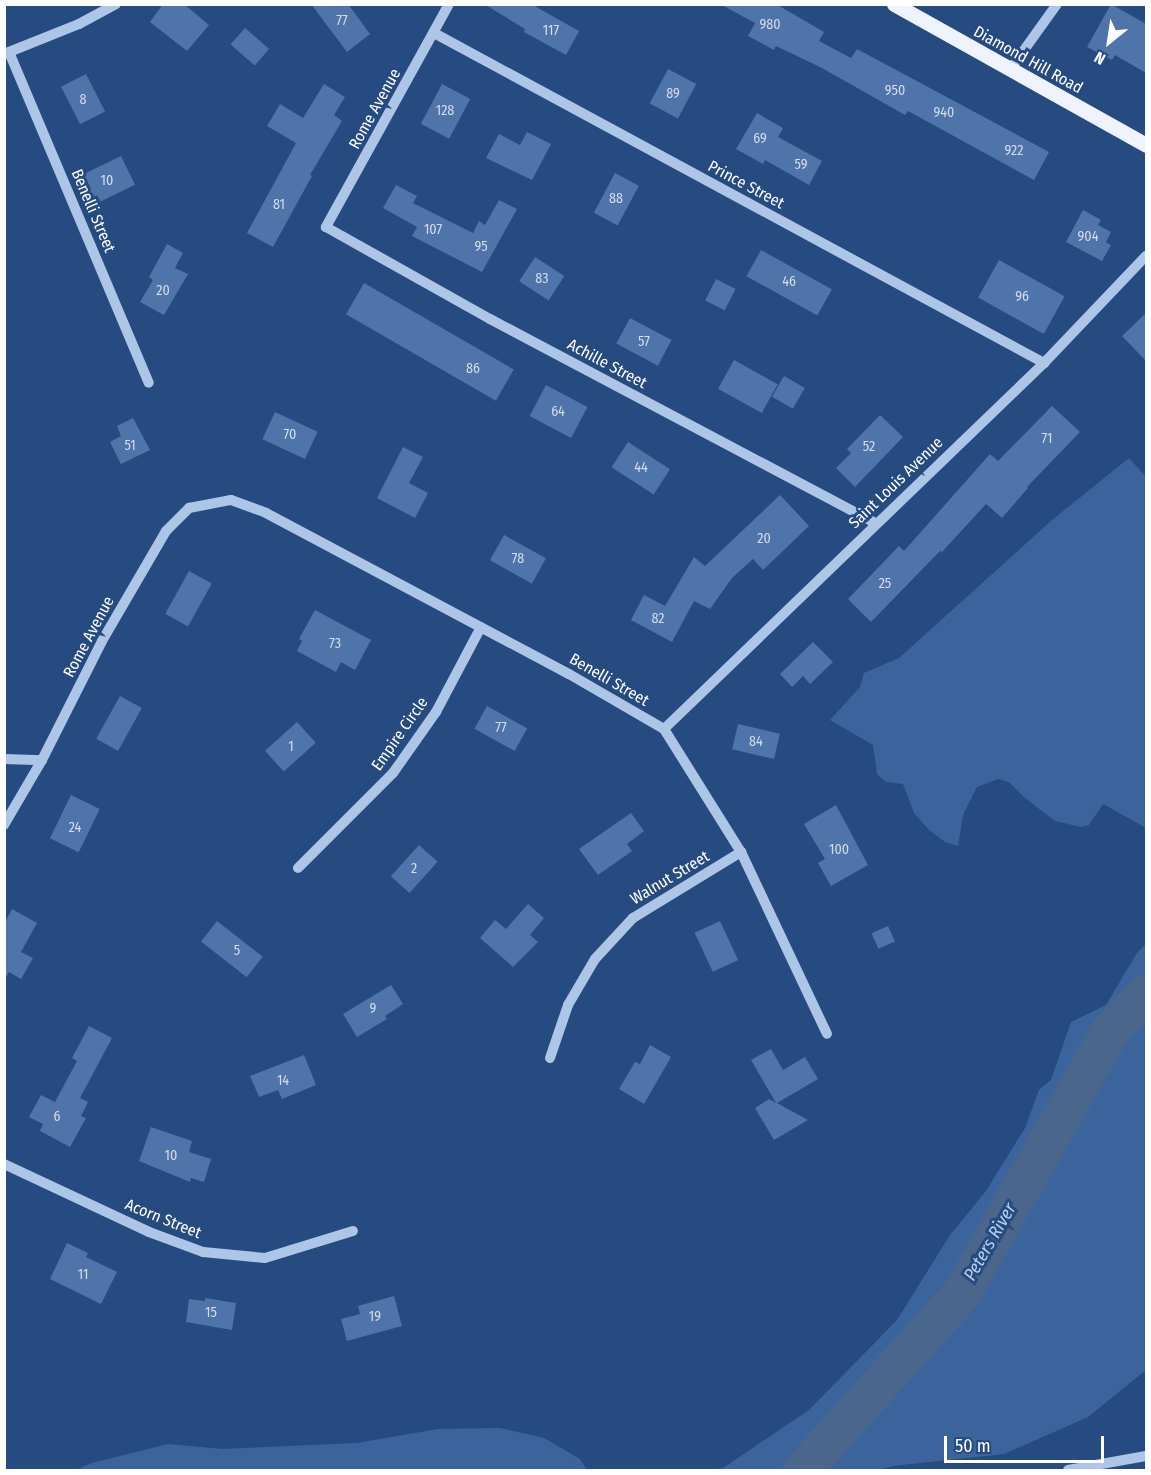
<!DOCTYPE html>
<style>
body{margin:0}
#map{position:relative;width:1151px;height:1475px;overflow:hidden;background:#264b80;font-family:"Fira Sans Condensed",sans-serif}
div>[style]{position:absolute}
[style*='--x']{left:calc(var(--x)*1px);top:calc(var(--y)*1px);width:calc(var(--w)*1px);rotate:calc(var(--a)*1deg)}
.green>*{inset:0;background:#3b649d}
.river>*{height:39px;margin:-19.5px;padding:0 19.5px;transform-origin:19.5px;border-radius:19.5px;background:#4b668d}
.building>*{inset:0;background:#4e74a9;transform-origin:0 0}
.minor>*{height:10px;margin:-5px;padding:0 5px;transform-origin:5px;border-radius:5px;background:#adc5e6}
.major>*{height:15px;margin:-7.5px;padding:0 7.5px;transform-origin:7.5px;border-radius:7.5px;background:#eef3fd}
span{translate:-50% -50%;white-space:nowrap;text-align:center;line-height:1.15;-webkit-text-stroke:6px #264b80;paint-order:stroke}
.number-label{font-size:14px;color:#d3dcea}
.number-label span{-webkit-text-stroke-width:0}
.street-label{font-size:16px;color:#fff}
.water-label{font-size:18px;color:#b8cfee;font-style:italic}
.frame{position:absolute;inset:0;border:6px solid #fff;pointer-events:none}
.north{position:absolute;left:1079px;top:12px;width:60px;height:60px;-webkit-text-stroke:4px #264b80;paint-order:stroke;rotate:210deg;font-size:16px;font-weight:700;line-height:24px;text-align:center;color:#fff}
.north::after{content:'';display:block;margin:auto;width:21px;height:27px;background:#fff;clip-path:polygon(50% 0,100% 100%,50% 72%,0 100%)}
.scale{position:absolute;left:944px;top:1436px;width:160px;height:27px;box-sizing:border-box;border:3px solid #fff;border-top:0;padding-left:8px;font-size:18px;line-height:21px;white-space:nowrap;color:#fff;-webkit-text-stroke:4px #264b80;paint-order:stroke}
</style>
<div id="map">
<div class="green">
<div style="clip-path:polygon(1129px 458px,1146px 477px,1146px 828px,1103px 804px,1089px 825px,1081px 827px,1055px 821px,1025px 798px,1009px 782px,998px 779px,977px 787px,963px 815px,958px 846px,945px 842px,929px 830px,914px 813px,903px 784px,886px 782px,877px 774px,873px 745px,830px 720px,860px 687px,864px 673px,899px 658px,1052px 520px)"></div>
<div style="clip-path:polygon(1146px 944px,1146px 1370px,1088px 1417px,1004px 1454px,893px 1466px,880px 1470px,711px 1470px,723px 1468px,809px 1410px,897px 1320px,950px 1235px,986px 1191px,1025px 1128px,1039px 1090px,1051px 1080px,1071px 1022px,1106px 1005px,1137px 953px)"></div>
<div style="clip-path:polygon(500px 1428px,544px 1438px,580px 1459px,587px 1470px,76px 1470px,92px 1463px,168px 1444px,222px 1449px,357px 1443px,438px 1429px)"></div>
</div>
<div class="river">
<div style="--x:802;--y:1470;--w:239;--a:-48"></div>
<div style="--x:962;--y:1292;--w:301;--a:-60.5"></div>
<div style="--x:1110;--y:1030;--w:52;--a:-45.8"></div>
</div>
<div class="building">
<div style="clip-path:polygon(163px 4px,184px 4px,209px 25px,187px 51px,150px 22px)"></div>
<div style="clip-path:polygon(311px 4px,348px 4px,370px 34px,347px 52px)"></div>
<div style="clip-path:polygon(484px 4px,531px 4px,579px 31px,566px 55px,524px 32px,525px 29px)"></div>
<div style="clip-path:polygon(720px 4px,776px 4px,824px 32px,819px 41px,851px 58px,857px 49px,1049px 152px,1034px 180px,908px 111px,905px 115px,822px 68px,776px 46px,774px 50px,748px 36px,755px 23px)"></div>
<div style="clip-path:polygon(1111px 4px,1146px 24px,1146px 73px,1115px 55px,1112px 60px,1087px 47px)"></div>
<div style="left:245px;top:28px;width:32px;height:22px;rotate:41deg"></div>
<div style="left:668px;top:69px;width:32px;height:39px;rotate:28deg"></div>
<div style="left:86px;top:74px;width:42px;height:28px;rotate:63deg"></div>
<div style="clip-path:polygon(324px 84px,345px 97px,334px 115px,342px 121px,310px 175px,312px 176px,273px 247px,247px 233px,296px 143px,267px 126px,280px 104px,303px 118px)"></div>
<div style="left:442px;top:84px;width:32px;height:45px;rotate:28deg"></div>
<div style="clip-path:polygon(757px 113px,783px 128px,778px 137px,822px 161px,809px 185px,765px 160px,763px 164px,736px 149px)"></div>
<div style="clip-path:polygon(527px 132px,551px 144px,532px 180px,486px 158px,499px 134px,520px 145px)"></div>
<div style="left:121px;top:156px;width:32px;height:47px;rotate:64deg"></div>
<div style="left:615px;top:173px;width:27px;height:45px;rotate:28deg"></div>
<div style="clip-path:polygon(396px 185px,417px 196px,413px 203px,473px 233px,479px 221px,485px 225px,499px 200px,517px 209px,482px 272px,412px 236px,417px 227px,383px 208px)"></div>
<div style="clip-path:polygon(1083px 210px,1101px 220px,1098px 225px,1111px 232px,1106px 242px,1111px 245px,1102px 261px,1066px 242px)"></div>
<div style="clip-path:polygon(167px 244px,183px 253px,175px 268px,188px 274px,164px 315px,140px 302px,153px 280px,149px 277px)"></div>
<div style="left:761px;top:250px;width:81px;height:30px;rotate:29deg"></div>
<div style="left:535px;top:257px;width:35px;height:29px;rotate:33deg"></div>
<div style="left:999px;top:260px;width:75px;height:43px;rotate:29deg"></div>
<div style="left:716px;top:279px;width:22px;height:24px;rotate:27deg"></div>
<div style="left:364px;top:283px;width:173px;height:36px;rotate:30deg"></div>
<div style="clip-path:polygon(1146px 313px,1146px 361px,1122px 336px)"></div>
<div style="left:630px;top:318px;width:47px;height:29px;rotate:28deg"></div>
<div style="left:734px;top:360px;width:50px;height:33px;rotate:29deg"></div>
<div style="left:784px;top:376px;width:24px;height:24px;rotate:30deg"></div>
<div style="left:546px;top:385px;width:47px;height:35px;rotate:28deg"></div>
<div style="clip-path:polygon(1052px 406px,1080px 432px,1027px 487px,1028px 488px,1002px 518px,986px 504px,942px 552px,940px 551px,871px 622px,848px 599px,899px 546px,904px 551px,990px 454px,998px 461px)"></div>
<div style="left:275px;top:412px;width:47px;height:30px;rotate:25deg"></div>
<div style="clip-path:polygon(880px 415px,903px 437px,855px 487px,836px 468px,851px 453px,847px 449px)"></div>
<div style="clip-path:polygon(133px 418px,150px 450px,121px 464px,110px 442px,121px 436px,117px 426px)"></div>
<div style="left:628px;top:442px;width:50px;height:30px;rotate:33deg"></div>
<div style="clip-path:polygon(403px 447px,423px 457px,409px 483px,428px 493px,415px 518px,377px 498px)"></div>
<div style="clip-path:polygon(780px 495px,809px 526px,763px 570px,753px 559px,732px 578px,710px 609px,694px 601px,672px 642px,631px 620px,644px 595px,665px 606px,694px 557px,705px 566px)"></div>
<div style="left:504px;top:535px;width:48px;height:29px;rotate:29deg"></div>
<div style="left:189px;top:571px;width:26px;height:49px;rotate:29deg"></div>
<div style="clip-path:polygon(315px 610px,371px 640px,355px 670px,341px 662px,336px 672px,297px 651px,302px 641px,299px 639px)"></div>
<div style="clip-path:polygon(813px 642px,833px 662px,810px 684px,803px 676px,792px 687px,780px 674px)"></div>
<div style="left:120px;top:696px;width:25px;height:49px;rotate:29deg"></div>
<div style="left:487px;top:706px;width:46px;height:26px;rotate:29deg"></div>
<div style="left:297px;top:722px;width:28px;height:43px;rotate:48deg"></div>
<div style="left:738px;top:724px;width:43px;height:26px;rotate:13deg"></div>
<div style="left:71px;top:795px;width:32px;height:48px;rotate:26deg"></div>
<div style="clip-path:polygon(836px 805px,868px 865px,831px 886px,818px 863px,825px 859px,804px 824px)"></div>
<div style="clip-path:polygon(631px 813px,644px 831px,627px 844px,632px 851px,598px 875px,579px 849px)"></div>
<div style="left:419px;top:845px;width:25px;height:42px;rotate:42deg"></div>
<div style="clip-path:polygon(528px 904px,544px 918px,530px 935px,538px 942px,513px 967px,480px 938px,495px 920px,506px 929px)"></div>
<div style="clip-path:polygon(12px 909px,37px 923px,21px 952px,33px 958px,21px 979px,9px 972px,4px 981px,4px 924px)"></div>
<div style="left:217px;top:921px;width:58px;height:26px;rotate:38deg"></div>
<div style="left:720px;top:921px;width:43px;height:28px;rotate:65deg"></div>
<div style="left:888px;top:926px;width:17px;height:18px;rotate:66deg"></div>
<div style="clip-path:polygon(391px 985px,403px 1004px,385px 1016px,387px 1019px,357px 1037px,343px 1014px)"></div>
<div style="clip-path:polygon(89px 1026px,112px 1038px,80px 1098px,88px 1102px,81px 1116px,86px 1118px,70px 1147px,40px 1131px,43px 1124px,29px 1117px,41px 1095px,55px 1102px,77px 1061px,72px 1058px)"></div>
<div style="clip-path:polygon(650px 1045px,671px 1057px,644px 1104px,619px 1089px,635px 1062px,640px 1064px)"></div>
<div style="clip-path:polygon(771px 1049px,783px 1070px,805px 1057px,818px 1079px,777px 1103px,808px 1120px,774px 1140px,755px 1108px,769px 1099px,776px 1103px,751px 1060px)"></div>
<div style="clip-path:polygon(304px 1055px,316px 1085px,282px 1099px,278px 1090px,259px 1097px,250px 1076px)"></div>
<div style="clip-path:polygon(151px 1127px,192px 1141px,189px 1152px,211px 1159px,204px 1182px,191px 1178px,190px 1182px,139px 1161px)"></div>
<div style="clip-path:polygon(67px 1243px,88px 1253px,86px 1257px,117px 1272px,101px 1304px,50px 1279px)"></div>
<div style="clip-path:polygon(394px 1296px,402px 1326px,347px 1341px,341px 1319px,360px 1314px,358px 1306px)"></div>
<div style="clip-path:polygon(205px 1298px,236px 1303px,232px 1330px,186px 1322px,189px 1299px,205px 1301px)"></div>
</div>
<div class="minor">
<div style="--x:449;--y:4;--w:255;--a:118.9"></div>
<div style="--x:326;--y:227;--w:188;--a:29.3"></div>
<div style="--x:490;--y:319;--w:437;--a:27.9"></div>
<div style="--x:434;--y:33;--w:694;--a:28.41"></div>
<div style="--x:9;--y:52;--w:359;--a:67.1"></div>
<div style="--x:4;--y:54;--w:81;--a:-21.8"></div>
<div style="--x:79;--y:24;--w:42;--a:-28.4"></div>
<div style="--x:1009;--y:71;--w:82;--a:-54.4"></div>
<div style="--x:664;--y:729;--w:528;--a:-43.92"></div>
<div style="--x:1044;--y:363;--w:148;--a:-46.4"></div>
<div style="--x:4;--y:759;--w:38;--a:2"></div>
<div style="--x:4;--y:825;--w:75;--a:-59.7"></div>
<div style="--x:42;--y:760;--w:133;--a:-63.2"></div>
<div style="--x:102;--y:641;--w:127;--a:-59.8"></div>
<div style="--x:166;--y:531;--w:33;--a:-45"></div>
<div style="--x:189;--y:508;--w:43;--a:-10.8"></div>
<div style="--x:231;--y:500;--w:37;--a:20"></div>
<div style="--x:266;--y:513;--w:343;--a:28"></div>
<div style="--x:569;--y:674;--w:110;--a:30.1"></div>
<div style="--x:664;--y:729;--w:145;--a:58"></div>
<div style="--x:741;--y:852;--w:201;--a:64.7"></div>
<div style="--x:298;--y:868;--w:134;--a:-45"></div>
<div style="--x:393;--y:773;--w:75;--a:-54.8"></div>
<div style="--x:436;--y:712;--w:96;--a:-62.1"></div>
<div style="--x:550;--y:1058;--w:56;--a:-71.2"></div>
<div style="--x:568;--y:1005;--w:53;--a:-59.6"></div>
<div style="--x:595;--y:959;--w:56;--a:-47.2"></div>
<div style="--x:633;--y:918;--w:127;--a:-31.4"></div>
<div style="--x:4;--y:1164;--w:160;--a:25.1"></div>
<div style="--x:149;--y:1232;--w:58;--a:20.3"></div>
<div style="--x:203;--y:1252;--w:62;--a:5.5"></div>
<div style="--x:265;--y:1258;--w:92;--a:-17.1"></div>
<div style="--x:1068;--y:1470;--w:79;--a:-10.2"></div>
</div>
<div class="major">
<div style="--x:894;--y:4;--w:289;--a:29.2"></div>
</div>
<div class="number-label">
<span style="left:342px;top:21px">77</span>
<span style="left:770px;top:25px">980</span>
<span style="left:551px;top:31px">117</span>
<span style="left:895px;top:91px">950</span>
<span style="left:673px;top:94px">89</span>
<span style="left:83px;top:100px">8</span>
<span style="left:445px;top:111px">128</span>
<span style="left:944px;top:113px">940</span>
<span style="left:760px;top:139px">69</span>
<span style="left:1014px;top:151px">922</span>
<span style="left:801px;top:165px">59</span>
<span style="left:107px;top:181px">10</span>
<span style="left:616px;top:199px">88</span>
<span style="left:279px;top:205px">81</span>
<span style="left:433px;top:230px">107</span>
<span style="left:1088px;top:237px">904</span>
<span style="left:481px;top:247px">95</span>
<span style="left:542px;top:279px">83</span>
<span style="left:789px;top:282px">46</span>
<span style="left:163px;top:291px">20</span>
<span style="left:1022px;top:297px">96</span>
<span style="left:644px;top:342px">57</span>
<span style="left:473px;top:369px">86</span>
<span style="left:558px;top:412px">64</span>
<span style="left:290px;top:435px">70</span>
<span style="left:1047px;top:439px">71</span>
<span style="left:130px;top:446px">51</span>
<span style="left:869px;top:447px">52</span>
<span style="left:641px;top:468px">44</span>
<span style="left:764px;top:539px">20</span>
<span style="left:518px;top:559px">78</span>
<span style="left:885px;top:584px">25</span>
<span style="left:658px;top:619px">82</span>
<span style="left:335px;top:644px">73</span>
<span style="left:501px;top:728px">77</span>
<span style="left:756px;top:742px">84</span>
<span style="left:291px;top:747px">1</span>
<span style="left:75px;top:828px">24</span>
<span style="left:839px;top:850px">100</span>
<span style="left:414px;top:869px">2</span>
<span style="left:237px;top:951px">5</span>
<span style="left:373px;top:1009px">9</span>
<span style="left:283px;top:1081px">14</span>
<span style="left:57px;top:1117px">6</span>
<span style="left:171px;top:1156px">10</span>
<span style="left:83px;top:1275px">11</span>
<span style="left:211px;top:1313px">15</span>
<span style="left:375px;top:1317px">19</span>
</div>
<div class="street-label">
<span style="left:1028px;top:60px;rotate:29deg">Diamond Hill Road</span>
<span style="left:375px;top:109px;rotate:-61deg">Rome Avenue</span>
<span style="left:746px;top:185px;rotate:28deg">Prince Street</span>
<span style="left:93px;top:211px;rotate:67deg">Benelli Street</span>
<span style="left:607px;top:364px;rotate:28deg">Achille Street</span>
<span style="left:896px;top:483px;rotate:-44deg">Saint Louis Avenue</span>
<span style="left:89px;top:637px;rotate:-62deg">Rome Avenue</span>
<span style="left:609px;top:680px;rotate:30deg">Benelli Street</span>
<span style="left:400px;top:734px;rotate:-55deg">Empire Circle</span>
<span style="left:670px;top:878px;rotate:-31deg">Walnut Street</span>
<span style="left:163px;top:1219px;rotate:22deg">Acorn Street</span>
</div>
<div class="water-label">
<span style="left:990px;top:1242px;rotate:-60deg">Peters River</span>
</div>
<div class="frame"></div>
<div class="north">N</div>
<div class="scale">50 m</div>
</div>
